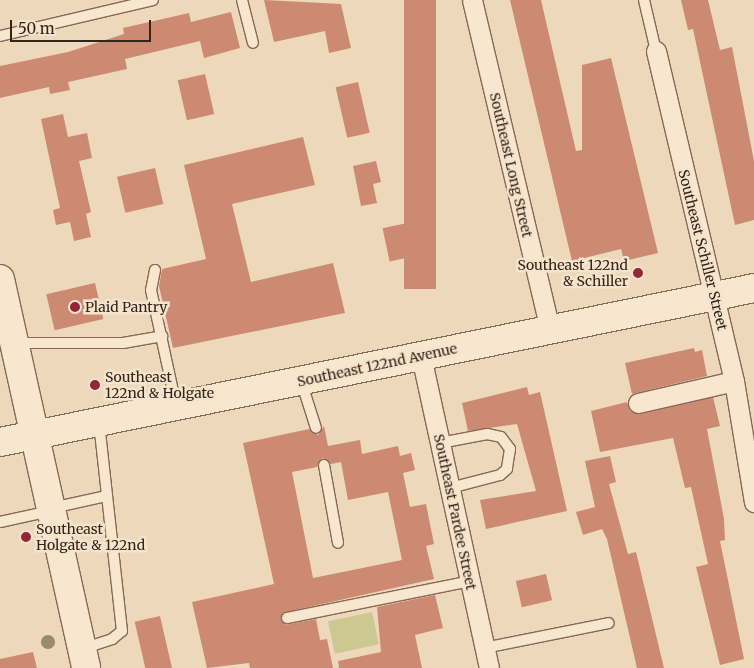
<!DOCTYPE html>
<style>
body{margin:0}
#map{position:relative;width:754px;height:668px;overflow:hidden;background:#edd8bc;font-family:Merriweather,serif}
div>[style]{position:absolute}
[style*='--x']{left:calc(var(--x)*1px);top:calc(var(--y)*1px);width:calc(var(--w)*1px);rotate:calc(var(--a)*1deg)}
.green>*{inset:0;background:#cbc991;transform-origin:0 0}
.building>*{inset:0;background:#cc8a72;transform-origin:0 0}
.roads{filter:drop-shadow(1px 0 #856856) drop-shadow(-1px 0 #856856) drop-shadow(0 1px #856856) drop-shadow(0 -1px #856856)}
.lane>*{height:10px;margin:-5px;padding:0 5px;transform-origin:5px;border-radius:5px;background:#f9e6cf}
.street>*{height:19px;margin:-9.5px;padding:0 9.5px;transform-origin:9.5px;border-radius:9.5px;background:#f9e6cf}
.secondary>*{height:28px;margin:-14px;padding:0 14px;transform-origin:14px;border-radius:14px;background:#f9e6cf}
.trees>*{width:14px;height:14px;margin:-7px;border-radius:50%;background:#948d67}
.dots>*{width:14px;height:14px;translate:-50% -50%;box-sizing:border-box;border:2px solid #f5e3cc;border-radius:50%}
span{translate:-50% -50%;white-space:nowrap;text-align:center;line-height:1.15;-webkit-text-stroke:5px #f5e3cc;paint-order:stroke}
.street-label{font-size:14px;color:#34231b}
.poi-label{font-size:14px;color:#34231b}
.right{translate:-100% -50%;text-align:right}
.left{translate:0 -50%;text-align:left}
.scale{position:absolute;left:10px;top:20px;width:141px;height:22px;box-sizing:border-box;border:2px solid #34231b;border-top:0;padding-left:6px;font-size:15px;line-height:18px;white-space:nowrap;color:#34231b;-webkit-text-stroke:4px #f5e3cc;paint-order:stroke}
</style>
<div id="map">
<div class="green">
<div style="left:372px;top:612px;width:33px;height:45px;rotate:78deg"></div>
</div>
<div class="building">
<div style="clip-path:polygon(264px 0,341px 4px,351px 48px,329px 53px,325px 31px,274px 42px)"></div>
<div style="left:404px;top:0;width:32px;height:289px"></div>
<div style="clip-path:polygon(510px 0,541px 0,576px 151px,582px 150px,582px 65px,611px 58px,658px 253px,624px 261px,621px 249px,572px 261px)"></div>
<div style="clip-path:polygon(681px 0,708px 0,720px 50px,732px 47px,754px 161px,754px 220px,735px 225px,693px 29px,688px 30px)"></div>
<div style="clip-path:polygon(231px 12px,240px 48px,204px 58px,200px 41px,125px 59px,127px 69px,68px 82px,70px 90px,50px 94px,49px 87px,0 98px,0 66px,68px 52px,124px 34px,123px 28px,189px 13px,191px 22px)"></div>
<div style="left:205px;top:74px;width:41px;height:28px;rotate:77deg"></div>
<div style="left:358px;top:82px;width:52px;height:23px;rotate:77deg"></div>
<div style="clip-path:polygon(63px 114px,68px 137px,87px 133px,92px 158px,79px 161px,91px 212px,86px 214px,91px 237px,74px 241px,70px 222px,56px 225px,53px 210px,60px 208px,41px 119px)"></div>
<div style="clip-path:polygon(303px 137px,315px 185px,232px 204px,251px 282px,333px 263px,345px 313px,173px 348px,159px 286px,162px 269px,206px 259px,184px 165px)"></div>
<div style="clip-path:polygon(376px 161px,381px 182px,373px 184px,377px 203px,361px 206px,353px 166px)"></div>
<div style="left:155px;top:168px;width:37px;height:39px;rotate:77deg"></div>
<div style="left:407px;top:223px;width:34px;height:25px;rotate:78deg"></div>
<div style="left:95px;top:283px;width:37px;height:50px;rotate:77deg"></div>
<div style="clip-path:polygon(694px 348px,695px 352px,702px 350px,707px 376px,632px 394px,625px 363px)"></div>
<div style="clip-path:polygon(527px 387px,529px 395px,540px 392px,567px 511px,486px 529px,480px 500px,536px 491px,517px 424px,468px 431px,462px 403px)"></div>
<div style="clip-path:polygon(713px 397px,720px 426px,707px 429px,724px 519px,725px 540px,720px 541px,744px 659px,720px 665px,696px 567px,708px 564px,691px 487px,685px 488px,673px 438px,600px 452px,591px 411px,627px 402px,630px 411px,641px 414px)"></div>
<div style="clip-path:polygon(evenodd,324px 426px,328px 446px,360px 440px,362px 454px,398px 446px,400px 456px,411px 453px,415px 470px,403px 473px,410px 507px,426px 504px,434px 544px,426px 546px,434px 579px,282px 613px,285px 625px,316px 619px,320px 640px,327px 639px,333px 668px,250px 668px,249px 663px,207px 668px,192px 602px,274px 584px,243px 443px,309px 429px,318px 435px,324px 426px,322px 458px,331px 464px,341px 462px,348px 500px,388px 492px,402px 560px,313px 578px,292px 472px,317px 467px,322px 458px)"></div>
<div style="clip-path:polygon(610px 456px,616px 482px,609px 484px,628px 554px,636px 552px,664px 668px,637px 668px,607px 539px,602px 529px,583px 535px,576px 512px,595px 507px,585px 461px)"></div>
<div style="left:546px;top:574px;width:27px;height:31px;rotate:77deg"></div>
<div style="clip-path:polygon(435px 595px,443px 628px,415px 635px,422px 668px,339px 668px,338px 661px,381px 652px,377px 607px)"></div>
<div style="left:160px;top:616px;width:53px;height:26px;rotate:77deg"></div>
<div style="clip-path:polygon(33px 652px,37px 668px,0 668px,0 659px)"></div>
</div>
<div class="roads">
<div class="lane">
<div style="--x:242;--y:0;--w:44;--a:75.7"></div>
<div style="--x:644;--y:0;--w:52;--a:76.8"></div>
<div style="--x:0;--y:36;--w:157;--a:-13.2"></div>
<div style="--x:155;--y:270;--w:20;--a:101"></div>
<div style="--x:151;--y:290;--w:118;--a:77.7"></div>
<div style="--x:17;--y:343;--w:106;--a:0"></div>
<div style="--x:123;--y:343;--w:40;--a:-10"></div>
<div style="--x:301;--y:381;--w:49;--a:72.3"></div>
<div style="--x:440;--y:443;--w:48;--a:-10.8"></div>
<div style="--x:487;--y:434;--w:14;--a:12"></div>
<div style="--x:501;--y:437;--w:15;--a:53"></div>
<div style="--x:510;--y:449;--w:20;--a:99"></div>
<div style="--x:507;--y:469;--w:9;--a:139"></div>
<div style="--x:500;--y:475;--w:52;--a:165.4"></div>
<div style="--x:324;--y:465;--w:79;--a:79.8"></div>
<div style="--x:52;--y:508;--w:55;--a:-12.5"></div>
<div style="--x:0;--y:522;--w:51;--a:-12.4"></div>
<div style="--x:287;--y:618;--w:187;--a:-11.4"></div>
<div style="--x:484;--y:648;--w:127;--a:-11.3"></div>
<div style="--x:82;--y:649;--w:32;--a:-18"></div>
<div style="--x:112;--y:639;--w:13;--a:-39"></div>
<div style="--x:122;--y:631;--w:210;--a:-96.3"></div>
</div>
<div class="street">
<div style="--x:472;--y:0;--w:338;--a:76.7"></div>
<div style="--x:656;--y:51;--w:339;--a:76.7"></div>
<div style="--x:734;--y:381;--w:123;--a:80.6"></div>
<div style="--x:421;--y:356;--w:319;--a:77.7"></div>
<div style="--x:638;--y:403;--w:98;--a:-12.9"></div>
</div>
<div class="secondary">
<div style="--x:0;--y:279;--w:398;--a:77.5"></div>
<div style="--x:0;--y:442;--w:770;--a:-11.54"></div>
</div>
</div>
<div class="trees">
<div style="left:48px;top:642px"></div>
</div>
<div class="dots">
<div style="left:638px;top:273px;background:#942637"></div>
<div style="left:75px;top:307px;background:#942637"></div>
<div style="left:95px;top:385px;background:#942637"></div>
<div style="left:26px;top:537px;background:#942637"></div>
</div>
<div class="street-label">
<span style="left:511px;top:165px;rotate:77deg">Southeast Long Street</span>
<span style="left:703px;top:250px;rotate:76deg">Southeast Schiller Street</span>
<span style="left:377px;top:365px;rotate:-12deg">Southeast 122nd Avenue</span>
<span style="left:455px;top:512px;rotate:78deg">Southeast Pardee Street</span>
</div>
<div class="poi-label">
<span class="right" style="left:628px;top:273px">Southeast 122nd<br>&amp; Schiller</span>
<span class="left" style="left:85px;top:307px">Plaid Pantry</span>
<span class="left" style="left:105px;top:385px">Southeast<br>122nd &amp; Holgate</span>
<span class="left" style="left:36px;top:537px">Southeast<br>Holgate &amp; 122nd</span>
</div>
<div class="scale">50 m</div>
</div>
